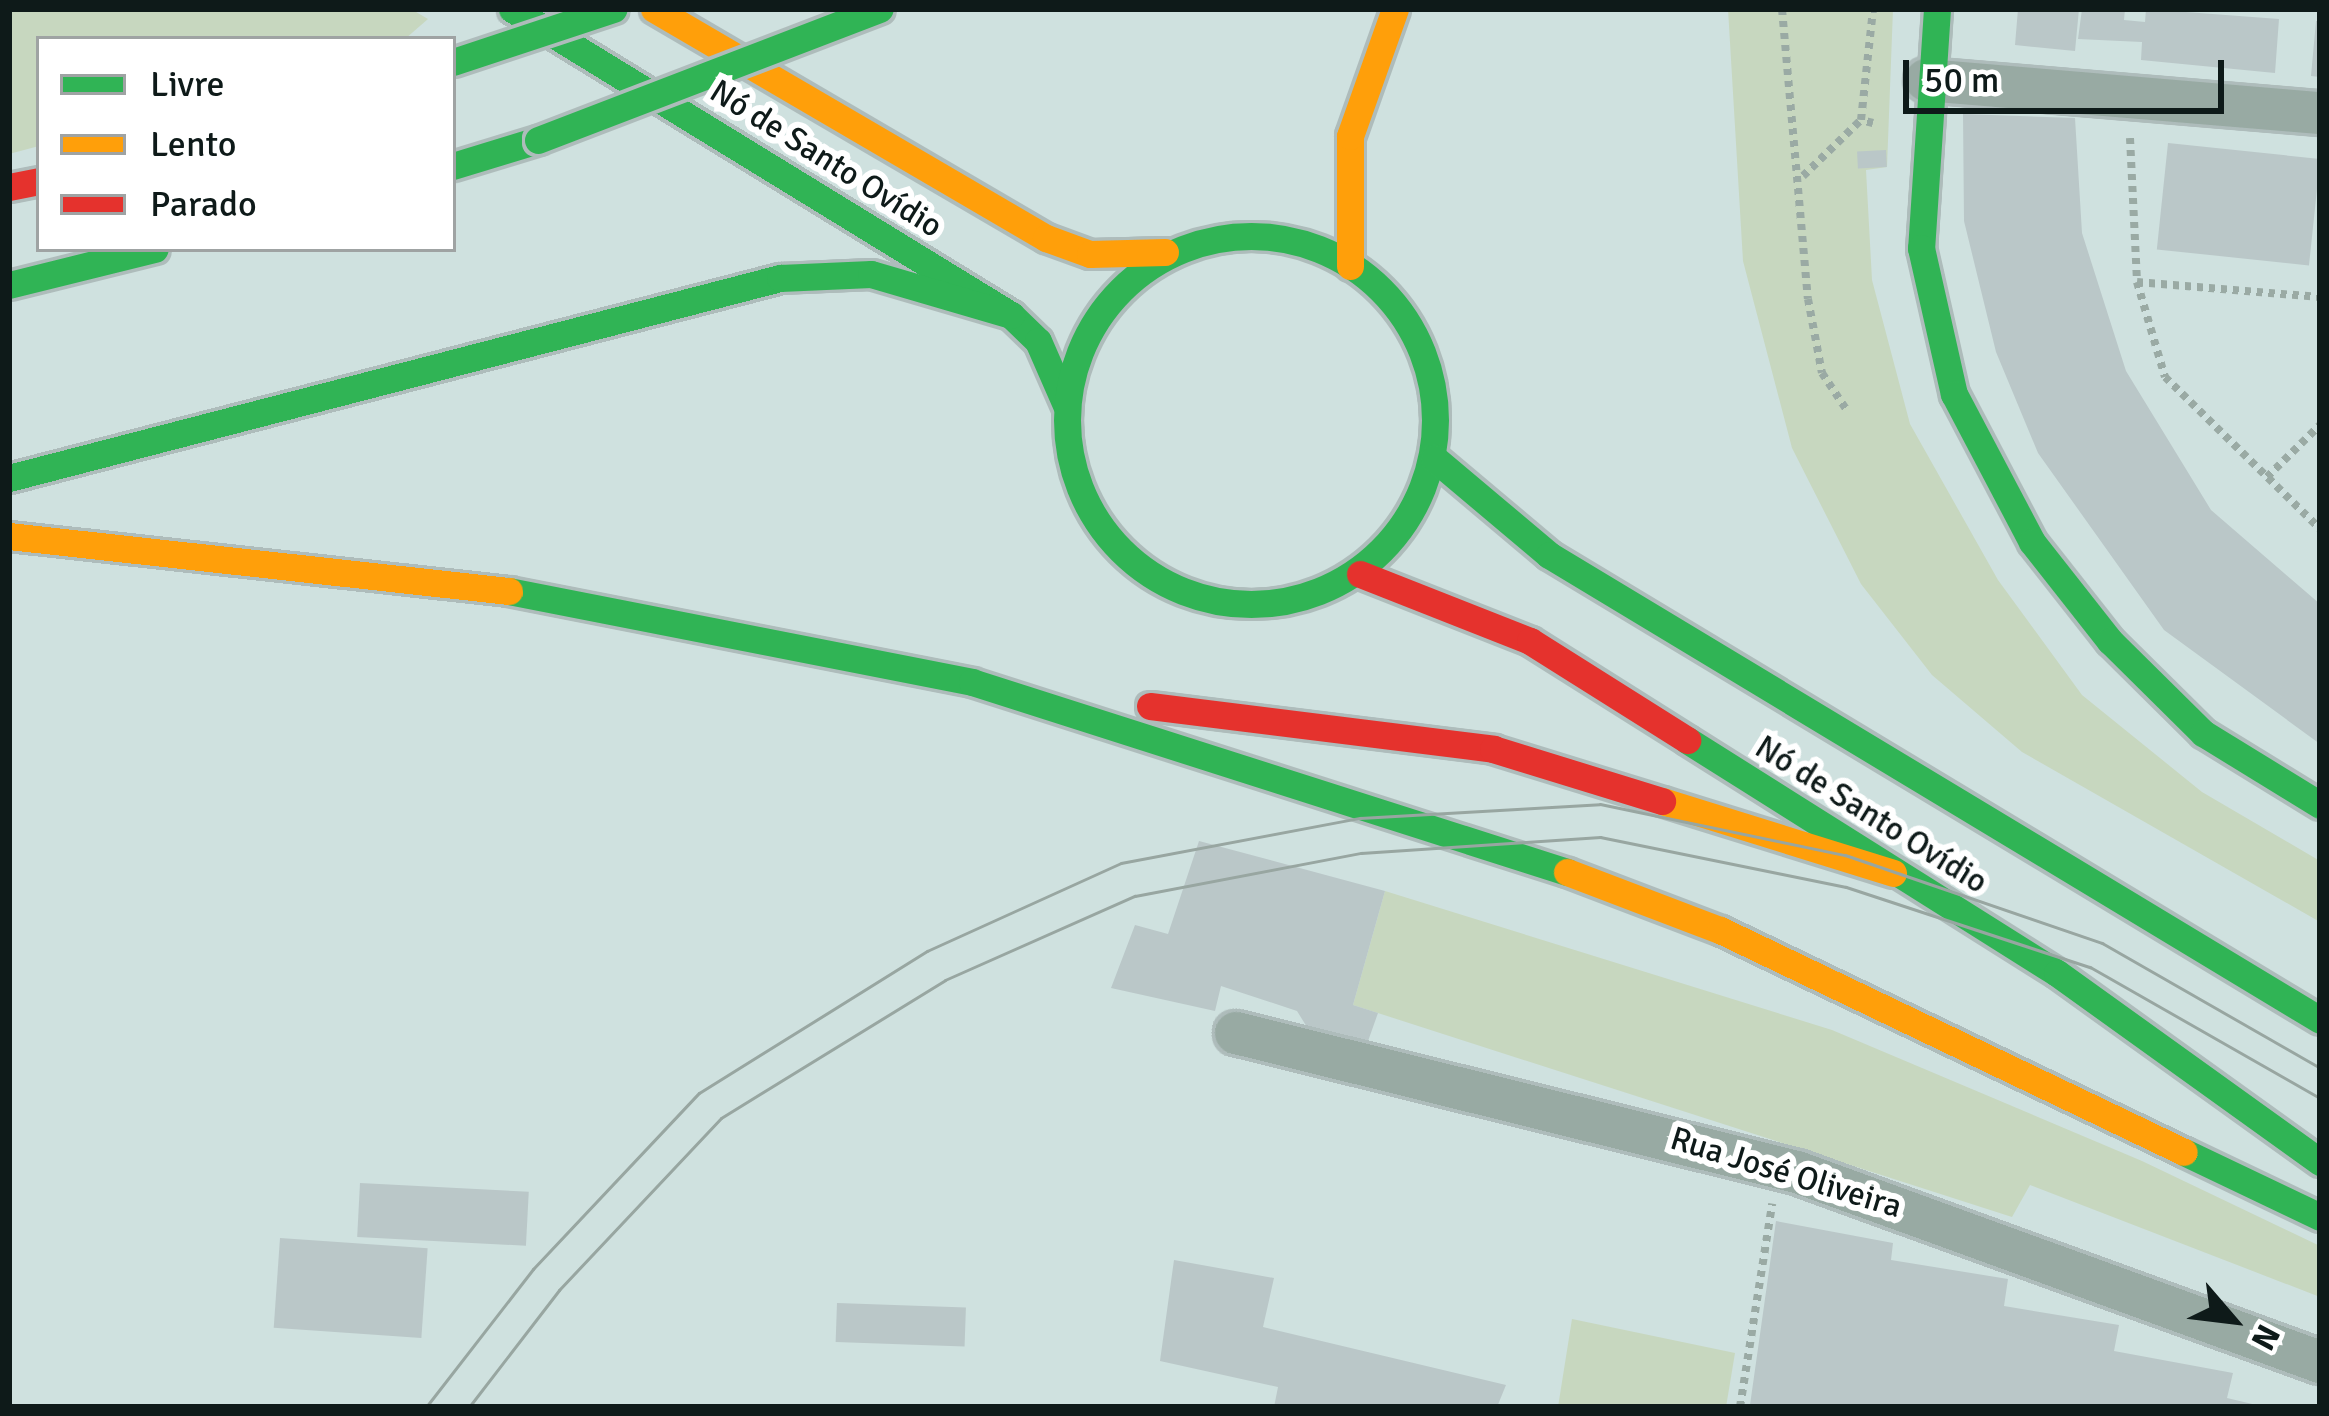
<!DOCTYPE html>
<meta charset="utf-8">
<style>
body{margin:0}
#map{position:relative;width:2329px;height:1416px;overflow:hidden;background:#cfe1df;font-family:Signika,sans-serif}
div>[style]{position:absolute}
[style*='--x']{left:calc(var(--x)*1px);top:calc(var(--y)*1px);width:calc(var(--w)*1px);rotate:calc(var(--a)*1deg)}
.green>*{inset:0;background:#c7d7bf}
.building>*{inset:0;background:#bac7c8;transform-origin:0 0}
.path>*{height:8px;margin-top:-4px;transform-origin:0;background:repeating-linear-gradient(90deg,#9aaaa4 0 6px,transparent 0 12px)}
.roads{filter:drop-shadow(3px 0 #aebcbb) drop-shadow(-3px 0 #aebcbb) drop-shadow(0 3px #aebcbb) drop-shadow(0 -3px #aebcbb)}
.street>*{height:42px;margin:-21px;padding:0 21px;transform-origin:21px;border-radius:21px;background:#98aaa3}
.fast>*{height:27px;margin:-13.5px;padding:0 13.5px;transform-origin:13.5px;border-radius:13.5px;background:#30b455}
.fast>.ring{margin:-13.5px;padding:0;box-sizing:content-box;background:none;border:27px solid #30b455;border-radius:50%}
.slow>*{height:27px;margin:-13.5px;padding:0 13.5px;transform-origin:13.5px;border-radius:13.5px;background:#ff9f0a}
.jam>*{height:27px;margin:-13.5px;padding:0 13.5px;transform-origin:13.5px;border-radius:13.5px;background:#e5322d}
.tram>*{height:3px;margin:-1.5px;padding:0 1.5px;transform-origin:1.5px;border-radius:1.5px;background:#98a6a1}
.bridges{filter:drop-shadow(3px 0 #aebcbb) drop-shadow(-3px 0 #aebcbb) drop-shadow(0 3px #aebcbb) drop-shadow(0 -3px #aebcbb)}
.fast-bridge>*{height:27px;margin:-13.5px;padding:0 13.5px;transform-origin:13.5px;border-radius:13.5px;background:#30b455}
span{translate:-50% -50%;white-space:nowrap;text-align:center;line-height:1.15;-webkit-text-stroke:12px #fff;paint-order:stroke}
.street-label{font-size:33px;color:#0e1a19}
.frame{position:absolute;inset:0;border:12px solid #0e1a19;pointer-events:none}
.legend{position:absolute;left:36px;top:36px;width:420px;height:216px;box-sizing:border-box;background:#fff;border:3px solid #9fa3a3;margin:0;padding:15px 21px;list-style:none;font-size:36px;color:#0e1a19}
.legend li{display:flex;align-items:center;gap:24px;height:60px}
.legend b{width:60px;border:3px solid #9fa3a3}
.north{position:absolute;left:2173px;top:1260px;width:120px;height:120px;-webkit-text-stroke:9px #fff;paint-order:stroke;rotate:118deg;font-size:33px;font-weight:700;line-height:48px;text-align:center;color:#0e1a19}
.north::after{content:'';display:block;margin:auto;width:42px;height:54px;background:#0e1a19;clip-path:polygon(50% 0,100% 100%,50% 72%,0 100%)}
.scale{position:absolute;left:1903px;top:60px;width:321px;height:54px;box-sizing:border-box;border:6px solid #0e1a19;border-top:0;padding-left:15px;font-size:36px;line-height:42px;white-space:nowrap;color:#0e1a19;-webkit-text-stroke:9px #fff;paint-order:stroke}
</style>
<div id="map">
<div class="green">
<div style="clip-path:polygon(9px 9px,411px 9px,428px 19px,405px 39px,39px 39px,39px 146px,9px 154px)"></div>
<div style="clip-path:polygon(1728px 9px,1893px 9px,1887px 167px,1866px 170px,1872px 280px,1910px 424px,1998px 580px,2082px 695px,2202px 792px,2320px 861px,2320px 922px,2022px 752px,1932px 675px,1861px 584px,1792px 448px,1743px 261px)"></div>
<div style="clip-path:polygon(1385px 891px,1832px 1030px,2142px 1161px,2320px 1246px,2320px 1297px,2030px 1185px,2012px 1217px,1353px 1005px)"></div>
<div style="clip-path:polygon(1572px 1319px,1735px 1353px,1726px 1407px,1558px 1407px)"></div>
</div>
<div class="building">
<div style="clip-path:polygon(2018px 9px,2079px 9px,2075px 51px,2015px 45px)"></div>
<div style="clip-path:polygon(2082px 9px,2125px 9px,2124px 20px,2145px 22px,2146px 9px,2279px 19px,2275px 73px,2141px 60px,2142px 42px,2078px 39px)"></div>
<div style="clip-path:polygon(2316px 21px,2320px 21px,2320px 77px,2311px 76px)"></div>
<div style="clip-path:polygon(1963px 114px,2075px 118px,2082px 233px,2126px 371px,2211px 510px,2320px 604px,2320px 744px,2164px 630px,2038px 453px,1996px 352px,1964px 221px)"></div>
<div style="left:2168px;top:143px;width:153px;height:107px;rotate:6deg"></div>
<div style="left:1886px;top:150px;width:17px;height:29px;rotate:87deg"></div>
<div style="clip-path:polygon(1199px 841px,1385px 891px,1353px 1005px,1378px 1013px,1367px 1044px,1310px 1032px,1297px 1011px,1221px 986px,1215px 1011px,1111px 988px,1135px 925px,1168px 934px)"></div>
<div style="left:360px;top:1183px;width:169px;height:54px;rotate:3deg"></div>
<div style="clip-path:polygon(1776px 1221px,1893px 1243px,1891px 1260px,2008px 1279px,2004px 1306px,2119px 1325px,2114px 1351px,2233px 1373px,2227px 1398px,2265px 1407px,1750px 1405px)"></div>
<div style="left:280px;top:1238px;width:148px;height:90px;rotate:4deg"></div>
<div style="clip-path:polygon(1174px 1260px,1274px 1278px,1263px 1327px,1506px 1385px,1497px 1407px,1274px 1407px,1278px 1387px,1160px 1361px)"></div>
<div style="left:837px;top:1303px;width:129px;height:39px;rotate:2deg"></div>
</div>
<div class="path">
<div style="--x:1782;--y:9;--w:291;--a:84.9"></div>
<div style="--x:1808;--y:299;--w:75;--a:79.3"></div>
<div style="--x:1822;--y:373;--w:47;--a:56.3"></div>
<div style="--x:1873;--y:123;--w:12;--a:-166"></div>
<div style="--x:1861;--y:120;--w:112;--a:-83.8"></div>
<div style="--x:2130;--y:138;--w:144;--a:87.2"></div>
<div style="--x:2137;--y:282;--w:184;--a:4.7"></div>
<div style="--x:1803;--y:176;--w:81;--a:-44"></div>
<div style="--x:2137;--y:282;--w:99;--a:73.6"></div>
<div style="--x:2165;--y:377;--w:217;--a:44.4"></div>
<div style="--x:2267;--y:477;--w:74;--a:-44.5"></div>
<div style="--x:1740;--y:1407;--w:206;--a:-81"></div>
</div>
<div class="roads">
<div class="street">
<div style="--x:1926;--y:80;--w:395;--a:4.8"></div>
<div style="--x:1236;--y:1033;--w:578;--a:13.92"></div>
<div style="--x:1797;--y:1172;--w:556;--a:19.97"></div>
</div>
<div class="fast">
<div style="--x:512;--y:9;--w:585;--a:31.52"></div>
<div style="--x:1011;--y:315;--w:37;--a:44"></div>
<div style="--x:1038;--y:341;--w:70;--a:66.4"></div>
<div style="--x:1937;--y:9;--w:240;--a:93.8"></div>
<div style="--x:1921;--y:248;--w:150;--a:77.3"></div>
<div style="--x:1954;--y:394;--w:167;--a:62.2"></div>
<div style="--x:2032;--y:542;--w:126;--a:51.8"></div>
<div style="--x:2110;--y:641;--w:131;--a:44.7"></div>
<div style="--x:2203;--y:733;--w:137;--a:31.6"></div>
<div style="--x:453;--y:166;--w:89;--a:-17"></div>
<div class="ring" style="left:1067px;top:236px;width:341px;height:341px"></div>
<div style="--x:9;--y:285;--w:150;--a:-13.9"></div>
<div style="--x:1434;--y:458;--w:150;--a:40.1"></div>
<div style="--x:1549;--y:555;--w:900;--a:31.09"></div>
<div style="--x:9;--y:478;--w:797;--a:-14.54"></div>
<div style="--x:780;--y:278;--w:91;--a:-2.5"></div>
<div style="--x:871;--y:274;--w:146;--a:16.3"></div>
<div style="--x:509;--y:591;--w:472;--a:11.1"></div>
<div style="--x:972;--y:682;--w:625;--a:17.71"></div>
<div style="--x:1687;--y:740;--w:437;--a:32.2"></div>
<div style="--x:2057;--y:973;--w:324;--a:35.7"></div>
<div style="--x:2184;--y:1152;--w:151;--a:25.5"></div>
</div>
<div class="slow">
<div style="--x:654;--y:9;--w:454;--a:30.3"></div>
<div style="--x:1046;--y:238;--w:47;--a:20"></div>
<div style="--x:1090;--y:254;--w:75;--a:-1.5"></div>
<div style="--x:1350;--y:266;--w:130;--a:-90"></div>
<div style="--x:1350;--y:136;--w:135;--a:-70.5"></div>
<div style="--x:9;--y:536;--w:503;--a:6.28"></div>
<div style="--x:1662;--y:801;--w:242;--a:17.3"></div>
<div style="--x:1567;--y:872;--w:164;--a:20.8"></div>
<div style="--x:1720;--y:930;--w:514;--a:25.57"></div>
</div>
<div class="jam">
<div style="--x:9;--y:187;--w:31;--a:-11"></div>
<div style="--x:1360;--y:574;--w:183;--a:21.5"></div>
<div style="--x:1530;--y:641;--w:186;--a:32.2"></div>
<div style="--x:1150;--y:706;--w:346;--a:7.1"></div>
<div style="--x:1493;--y:749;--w:177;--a:17.1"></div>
</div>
</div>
<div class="tram">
<div style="--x:426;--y:1407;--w:175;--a:-52.2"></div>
<div style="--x:533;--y:1269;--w:242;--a:-46.7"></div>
<div style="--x:699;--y:1093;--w:269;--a:-31.9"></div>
<div style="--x:927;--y:951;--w:213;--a:-24.4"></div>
<div style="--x:1121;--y:863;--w:243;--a:-10.7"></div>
<div style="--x:1360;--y:818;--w:240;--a:-3.3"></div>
<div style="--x:1600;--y:804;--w:250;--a:11.8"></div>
<div style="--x:1845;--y:855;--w:272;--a:18.9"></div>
<div style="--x:2102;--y:943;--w:251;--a:29.8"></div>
<div style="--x:469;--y:1407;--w:148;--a:-52.4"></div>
<div style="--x:559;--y:1290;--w:236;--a:-46.7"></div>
<div style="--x:721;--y:1118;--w:263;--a:-31.6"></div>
<div style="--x:945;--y:980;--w:208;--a:-23.9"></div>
<div style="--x:1135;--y:896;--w:230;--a:-10.8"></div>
<div style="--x:1361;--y:853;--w:240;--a:-3.8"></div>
<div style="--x:1600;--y:837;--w:251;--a:11.5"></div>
<div style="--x:1846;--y:887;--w:257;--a:18.2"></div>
<div style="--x:2090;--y:967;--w:265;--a:29.7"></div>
</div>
<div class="bridges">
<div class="fast-bridge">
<div style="--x:453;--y:62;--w:169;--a:-18.3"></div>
<div style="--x:538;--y:140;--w:366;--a:-21"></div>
</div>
</div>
<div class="street-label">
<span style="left:826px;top:159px;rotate:32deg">Nó de Santo Ovídio</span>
<span style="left:1871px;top:815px;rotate:32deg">Nó de Santo Ovídio</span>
<span style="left:1786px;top:1173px;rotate:17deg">Rua José Oliveira</span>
</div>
<div class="frame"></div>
<ul class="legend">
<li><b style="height:15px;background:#30b455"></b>Livre</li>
<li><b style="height:15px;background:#ff9f0a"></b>Lento</li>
<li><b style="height:15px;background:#e5322d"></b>Parado</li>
</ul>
<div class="north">N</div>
<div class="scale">50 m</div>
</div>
